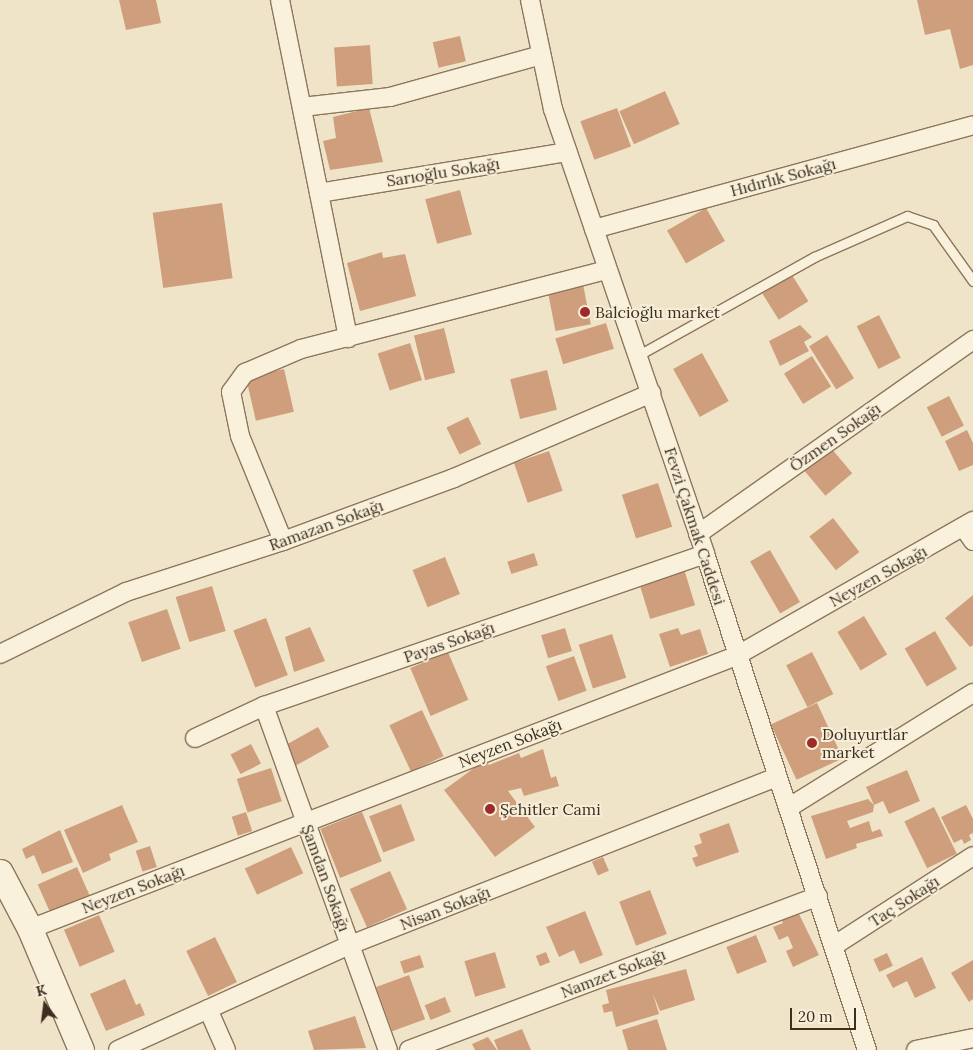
<!DOCTYPE html>
<meta charset="utf-8">
<style>
body{margin:0}
#map{position:relative;width:973px;height:1050px;overflow:hidden;background:#f0e4c8;font-family:Lora,serif}
div>[style]{position:absolute}
[style*='--x']{left:calc(var(--x)*1px);top:calc(var(--y)*1px);width:calc(var(--w)*1px);rotate:calc(var(--a)*1deg)}
.building>*{inset:0;background:#cf9f7d;transform-origin:0 0}
.roads{filter:drop-shadow(1px 0 #8d765c) drop-shadow(-1px 0 #8d765c) drop-shadow(0 1px #8d765c) drop-shadow(0 -1px #8d765c)}
.lane>*{height:9px;margin:-4.5px;padding:0 4.5px;transform-origin:4.5px;border-radius:4.5px;background:#faf1dc}
.street>*{height:18px;margin:-9px;padding:0 9px;transform-origin:9px;border-radius:9px;background:#faf1dc}
.secondary>*{height:25px;margin:-12.5px;padding:0 12.5px;transform-origin:12.5px;border-radius:12.5px;background:#faf1dc}
.dots>*{width:14px;height:14px;translate:-50% -50%;box-sizing:border-box;border:2px solid #f7eed8;border-radius:50%}
span{translate:-50% -50%;white-space:nowrap;text-align:center;line-height:1.15;-webkit-text-stroke:4px #f7eed8;paint-order:stroke}
.street-label{font-size:16px;color:#3d2e20}
.poi-label{font-size:16px;color:#3d2e20}
.left{translate:0 -50%;text-align:left}
.north{position:absolute;left:20px;top:980px;width:50px;height:50px;-webkit-text-stroke:4px #f7eed8;paint-order:stroke;rotate:345deg;font-size:14px;font-weight:700;line-height:20px;text-align:center;color:#3d2e20}
.north::after{content:'';display:block;margin:auto;width:18px;height:22px;background:#3d2e20;clip-path:polygon(50% 0,100% 100%,50% 72%,0 100%)}
.scale{position:absolute;left:790px;top:1008px;width:66px;height:22px;box-sizing:border-box;border:2px solid #3d2e20;border-top:0;padding-left:6px;font-size:15px;line-height:18px;white-space:nowrap;color:#3d2e20;-webkit-text-stroke:4px #f7eed8;paint-order:stroke}
</style>
<div id="map">
<div class="building">
<div style="clip-path:polygon(119px 0,156px 0,161px 23px,126px 30px)"></div>
<div style="clip-path:polygon(917px 0,973px 0,973px 65px,960px 69px,950px 29px,925px 35px)"></div>
<div style="left:460px;top:36px;width:26px;height:28px;rotate:77deg"></div>
<div style="left:370px;top:45px;width:39px;height:36px;rotate:86deg"></div>
<div style="left:665px;top:91px;width:36px;height:50px;rotate:66deg"></div>
<div style="clip-path:polygon(369px 108px,383px 162px,330px 170px,323px 141px,336px 138px,333px 117px)"></div>
<div style="left:617px;top:108px;width:41px;height:39px;rotate:70deg"></div>
<div style="left:460px;top:190px;width:46px;height:36px;rotate:75deg"></div>
<div style="left:222px;top:203px;width:76px;height:70px;rotate:82deg"></div>
<div style="left:706px;top:208px;width:38px;height:45px;rotate:60deg"></div>
<div style="clip-path:polygon(382px 252px,383px 258px,405px 254px,416px 296px,360px 311px,347px 263px)"></div>
<div style="left:792px;top:275px;width:31px;height:35px;rotate:58deg"></div>
<div style="left:583px;top:284px;width:41px;height:36px;rotate:79deg"></div>
<div style="left:879px;top:315px;width:48px;height:25px;rotate:63deg"></div>
<div style="left:606px;top:323px;width:27px;height:53px;rotate:73deg"></div>
<div style="clip-path:polygon(800px 325px,812px 337px,804px 342px,809px 351px,780px 366px,769px 341px)"></div>
<div style="left:444px;top:328px;width:46px;height:31px;rotate:76deg"></div>
<div style="left:827px;top:335px;width:51px;height:21px;rotate:58deg"></div>
<div style="left:410px;top:343px;width:39px;height:34px;rotate:72deg"></div>
<div style="left:702px;top:353px;width:55px;height:33px;rotate:61deg"></div>
<div style="left:812px;top:356px;width:36px;height:33px;rotate:58deg"></div>
<div style="left:284px;top:369px;width:44px;height:39px;rotate:77deg"></div>
<div style="left:547px;top:370px;width:41px;height:38px;rotate:76deg"></div>
<div style="left:949px;top:396px;width:33px;height:25px;rotate:63deg"></div>
<div style="left:468px;top:417px;width:30px;height:24px;rotate:64deg"></div>
<div style="clip-path:polygon(967px 430px,973px 443px,973px 465px,959px 471px,945px 441px)"></div>
<div style="left:831px;top:448px;width:33px;height:35px;rotate:50deg"></div>
<div style="left:549px;top:451px;width:42px;height:37px;rotate:71deg"></div>
<div style="left:658px;top:483px;width:46px;height:38px;rotate:72deg"></div>
<div style="left:833px;top:518px;width:43px;height:30px;rotate:52deg"></div>
<div style="left:770px;top:550px;width:60px;height:23px;rotate:60deg"></div>
<div style="left:534px;top:553px;width:13px;height:28px;rotate:72deg"></div>
<div style="left:445px;top:557px;width:40px;height:35px;rotate:68deg"></div>
<div style="left:684px;top:569px;width:38px;height:47px;rotate:73deg"></div>
<div style="left:212px;top:586px;width:47px;height:38px;rotate:73deg"></div>
<div style="clip-path:polygon(973px 595px,973px 645px,970px 647px,945px 618px)"></div>
<div style="left:167px;top:609px;width:42px;height:41px;rotate:71deg"></div>
<div style="left:864px;top:616px;width:45px;height:31px;rotate:59deg"></div>
<div style="left:266px;top:618px;width:61px;height:35px;rotate:69deg"></div>
<div style="clip-path:polygon(310px 627px,325px 661px,294px 672px,285px 637px)"></div>
<div style="left:565px;top:628px;width:24px;height:25px;rotate:73deg"></div>
<div style="clip-path:polygon(678px 628px,681px 635px,700px 629px,708px 654px,670px 667px,659px 634px)"></div>
<div style="left:935px;top:631px;width:44px;height:35px;rotate:60deg"></div>
<div style="left:612px;top:634px;width:46px;height:35px;rotate:72deg"></div>
<div style="left:448px;top:652px;width:52px;height:41px;rotate:67deg"></div>
<div style="left:812px;top:652px;width:47px;height:29px;rotate:63deg"></div>
<div style="left:574px;top:656px;width:37px;height:30px;rotate:70deg"></div>
<div style="left:817px;top:703px;width:61px;height:51px;rotate:65deg"></div>
<div style="left:422px;top:710px;width:51px;height:36px;rotate:65deg"></div>
<div style="left:318px;top:727px;width:23px;height:38px;rotate:61deg"></div>
<div style="left:251px;top:744px;width:22px;height:23px;rotate:63deg"></div>
<div style="clip-path:polygon(543px 749px,551px 778px,556px 776px,559px 786px,524px 796px,521px 788px,508px 791px,535px 827px,495px 857px,444px 790px,485px 760px,489px 765px,519px 753px,521px 758px)"></div>
<div style="left:271px;top:768px;width:35px;height:36px;rotate:72deg"></div>
<div style="clip-path:polygon(907px 770px,920px 801px,889px 814px,883px 801px,874px 805px,866px 787px)"></div>
<div style="clip-path:polygon(868px 799px,874px 805px,873px 812px,847px 821px,850px 828px,869px 821px,872px 832px,880px 829px,883px 836px,856px 844px,857px 848px,826px 859px,811px 816px)"></div>
<div style="left:401px;top:804px;width:39px;height:34px;rotate:69deg"></div>
<div style="clip-path:polygon(122px 805px,138px 842px,109px 854px,111px 860px,83px 873px,64px 830px)"></div>
<div style="clip-path:polygon(966px 805px,973px 819px,973px 833px,969px 835px,971px 840px,964px 844px,962px 839px,954px 843px,941px 817px)"></div>
<div style="left:934px;top:807px;width:52px;height:33px;rotate:64deg"></div>
<div style="left:246px;top:812px;width:20px;height:15px;rotate:72deg"></div>
<div style="left:362px;top:812px;width:53px;height:45px;rotate:68deg"></div>
<div style="clip-path:polygon(729px 823px,739px 852px,696px 867px,692px 858px,698px 856px,694px 846px,702px 843px,699px 834px)"></div>
<div style="clip-path:polygon(60px 830px,73px 862px,42px 874px,34px 855px,26px 859px,22px 849px)"></div>
<div style="left:150px;top:846px;width:22px;height:15px;rotate:72deg"></div>
<div style="left:291px;top:847px;width:29px;height:51px;rotate:65deg"></div>
<div style="left:603px;top:857px;width:15px;height:12px;rotate:67deg"></div>
<div style="left:77px;top:867px;width:32px;height:43px;rotate:66deg"></div>
<div style="left:390px;top:871px;width:42px;height:44px;rotate:66deg"></div>
<div style="left:650px;top:890px;width:47px;height:33px;rotate:69deg"></div>
<div style="clip-path:polygon(797px 910px,819px 955px,793px 967px,786px 951px,793px 948px,788px 936px,779px 940px,773px 927px,783px 923px,780px 917px)"></div>
<div style="clip-path:polygon(585px 911px,603px 955px,580px 964px,574px 950px,559px 957px,546px 927px)"></div>
<div style="left:99px;top:915px;width:40px;height:38px;rotate:67deg"></div>
<div style="left:756px;top:935px;width:29px;height:32px;rotate:68deg"></div>
<div style="left:215px;top:937px;width:50px;height:32px;rotate:64deg"></div>
<div style="left:495px;top:952px;width:37px;height:32px;rotate:73deg"></div>
<div style="left:546px;top:952px;width:11px;height:11px;rotate:68deg"></div>
<div style="left:887px;top:953px;width:14px;height:15px;rotate:65deg"></div>
<div style="left:420px;top:955px;width:13px;height:21px;rotate:72deg"></div>
<div style="clip-path:polygon(922px 957px,936px 988px,915px 998px,907px 981px,893px 988px,886px 975px)"></div>
<div style="clip-path:polygon(973px 960px,973px 999px,969px 1002px,951px 973px)"></div>
<div style="clip-path:polygon(686px 969px,695px 1000px,660px 1011px,653px 994px,659px 1014px,616px 1027px,612px 1011px,604px 1013px,602px 1005px,609px 1003px,606px 990px)"></div>
<div style="left:409px;top:975px;width:47px;height:35px;rotate:70deg"></div>
<div style="clip-path:polygon(125px 979px,136px 1005px,140px 1003px,145px 1015px,106px 1031px,90px 994px)"></div>
<div style="left:445px;top:997px;width:16px;height:22px;rotate:68deg"></div>
<div style="clip-path:polygon(355px 1016px,366px 1048px,314px 1050px,308px 1031px)"></div>
<div style="clip-path:polygon(657px 1019px,667px 1050px,628px 1050px,622px 1030px)"></div>
<div style="clip-path:polygon(522px 1029px,531px 1050px,498px 1050px,494px 1040px)"></div>
<div style="clip-path:polygon(488px 1037px,497px 1050px,475px 1050px,472px 1044px)"></div>
</div>
<div class="roads">
<div class="lane">
<div style="--x:637;--y:356;--w:203;--a:-29.2"></div>
<div style="--x:814;--y:257;--w:102;--a:-23.8"></div>
<div style="--x:907;--y:216;--w:28;--a:19"></div>
<div style="--x:933;--y:225;--w:69;--a:54.5"></div>
</div>
<div class="street">
<div style="--x:280;--y:0;--w:345;--a:78.6"></div>
<div style="--x:530;--y:0;--w:111;--a:78.1"></div>
<div style="--x:553;--y:109;--w:470;--a:71.1"></div>
<div style="--x:705;--y:554;--w:522;--a:71.91"></div>
<div style="--x:302;--y:107;--w:89;--a:-6.5"></div>
<div style="--x:390;--y:97;--w:157;--a:-15.5"></div>
<div style="--x:319;--y:193;--w:252;--a:-9.4"></div>
<div style="--x:594;--y:229;--w:393;--a:-15.3"></div>
<div style="--x:964;--y:528;--w:16;--a:55"></div>
<div style="--x:698;--y:534;--w:337;--a:-35.2"></div>
<div style="--x:283;--y:541;--w:113;--a:-112.3"></div>
<div style="--x:240;--y:436;--w:45;--a:-101.6"></div>
<div style="--x:231;--y:392;--w:24;--a:-54"></div>
<div style="--x:245;--y:373;--w:61;--a:-23.2"></div>
<div style="--x:301;--y:349;--w:315;--a:-14.5"></div>
<div style="--x:0;--y:654;--w:140;--a:-26.2"></div>
<div style="--x:126;--y:592;--w:165;--a:-18"></div>
<div style="--x:283;--y:541;--w:182;--a:-20.2"></div>
<div style="--x:454;--y:478;--w:215;--a:-23.3"></div>
<div style="--x:264;--y:706;--w:366;--a:70.2"></div>
<div style="--x:195;--y:738;--w:76;--a:-24.9"></div>
<div style="--x:264;--y:706;--w:466;--a:-19"></div>
<div style="--x:788;--y:808;--w:218;--a:-31.9"></div>
<div style="--x:30;--y:929;--w:757;--a:-21.14"></div>
<div style="--x:736;--y:656;--w:273;--a:-29.7"></div>
<div style="--x:835;--y:945;--w:164;--a:-32.8"></div>
<div style="--x:208;--y:1009;--w:45;--a:66.3"></div>
<div style="--x:118;--y:1050;--w:255;--a:-24.4"></div>
<div style="--x:350;--y:945;--w:459;--a:-21.5"></div>
<div style="--x:409;--y:1050;--w:437;--a:-20.6"></div>
<div style="--x:916;--y:1050;--w:58;--a:-11.9"></div>
</div>
<div class="secondary">
<div style="--x:0;--y:872;--w:64;--a:62.2"></div>
<div style="--x:30;--y:929;--w:131;--a:67.1"></div>
</div>
</div>
<div class="dots">
<div style="left:585px;top:312px;background:#9e2a2b"></div>
<div style="left:812px;top:743px;background:#9e2a2b"></div>
<div style="left:490px;top:809px;background:#9e2a2b"></div>
</div>
<div class="street-label">
<span style="left:443px;top:172px;rotate:-9deg">Sarıoğlu Sokağı</span>
<span style="left:783px;top:177px;rotate:-15deg">Hıdırlık Sokağı</span>
<span style="left:835px;top:437px;rotate:-35deg">Özmen Sokağı</span>
<span style="left:326px;top:525px;rotate:-20deg">Ramazan Sokağı</span>
<span style="left:695px;top:526px;rotate:72deg">Fevzi Çakmak Caddesi</span>
<span style="left:878px;top:576px;rotate:-29deg">Neyzen Sokağı</span>
<span style="left:449px;top:642px;rotate:-19deg">Payas Sokağı</span>
<span style="left:510px;top:743px;rotate:-21deg">Neyzen Sokağı</span>
<span style="left:326px;top:878px;rotate:70deg">Şamdan Sokağı</span>
<span style="left:133px;top:889px;rotate:-21deg">Neyzen Sokağı</span>
<span style="left:904px;top:901px;rotate:-33deg">Taç Sokağı</span>
<span style="left:445px;top:908px;rotate:-21deg">Nisan Sokağı</span>
<span style="left:613px;top:973px;rotate:-21deg">Namzet Sokağı</span>
</div>
<div class="poi-label">
<span class="left" style="left:595px;top:312px">Balcioğlu market</span>
<span class="left" style="left:822px;top:743px">Doluyurtlar<br>market</span>
<span class="left" style="left:500px;top:809px">Şehitler Cami</span>
</div>
<div class="north">K</div>
<div class="scale">20 m</div>
</div>
